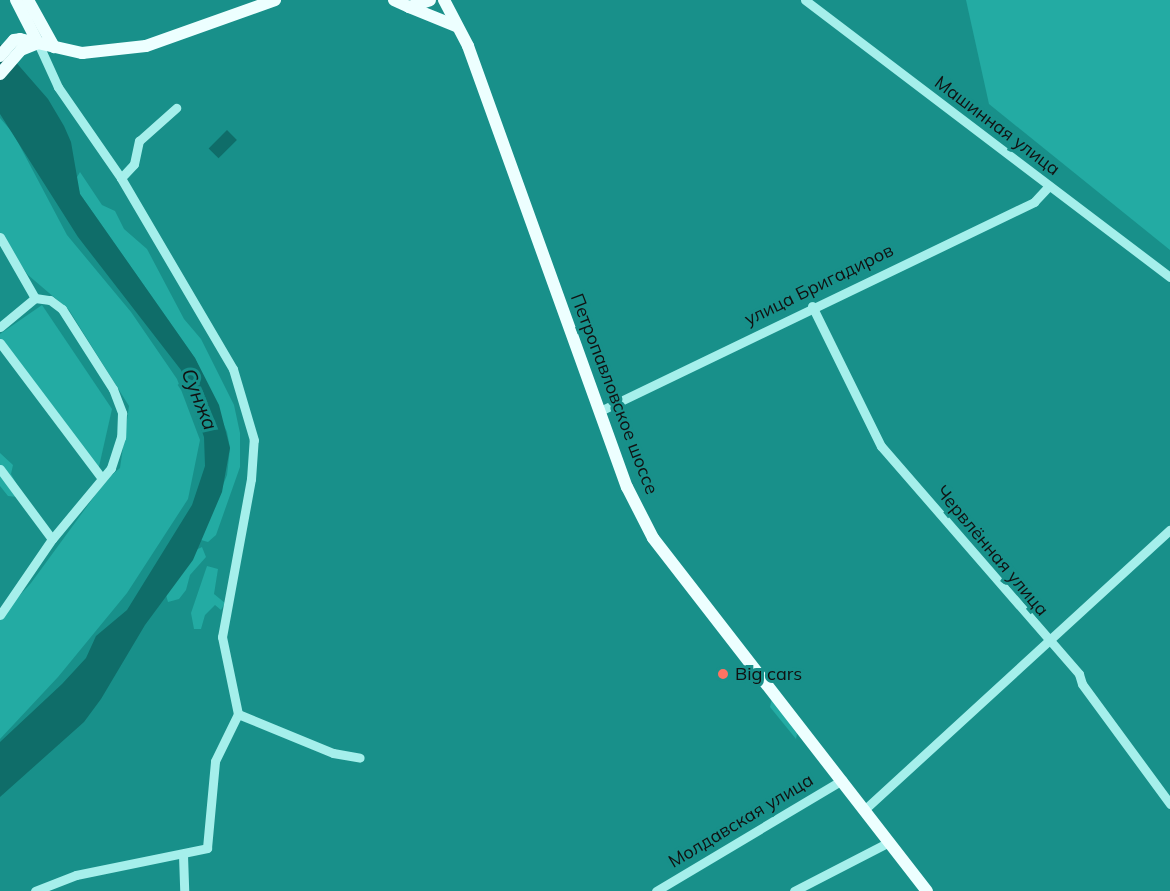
<!DOCTYPE html>
<meta charset="utf-8">
<style>
body{margin:0}
#map{position:relative;width:1170px;height:891px;overflow:hidden;background:#18908a;font-family:Mulish,sans-serif}
div>[style]{position:absolute}
[style*='--x']{left:calc(var(--x)*1px);top:calc(var(--y)*1px);width:calc(var(--w)*1px);rotate:calc(var(--a)*1deg)}
.green>*{inset:0;background:#23aba3}
.water>*{inset:0;background:#0f6d69;transform-origin:0 0}
.minor>*{height:9px;margin:-4.5px;padding:0 4.5px;transform-origin:4.5px;border-radius:4.5px;background:#a5efeb}
.major>*{height:12px;margin:-6px;padding:0 6px;transform-origin:6px;border-radius:6px;background:#edffff}
.dots>*{width:16px;height:16px;translate:-50% -50%;box-sizing:border-box;border:3px solid #18908a;border-radius:50%}
span{translate:-50% -50%;white-space:nowrap;text-align:center;line-height:1.15;-webkit-text-stroke:6px #18908a;paint-order:stroke}
.street-label{font-size:18px;color:#111}
.poi-label{font-size:18px;color:#111}
.left{translate:0 -50%;text-align:left}
.water-label{font-size:20px;color:#111;font-style:italic}
</style>
<div id="map">
<div class="green">
<div style="clip-path:polygon(966px 0,1170px 0,1170px 250px,989px 104px)"></div>
<div style="clip-path:polygon(0 118px,13px 133px,67px 235px,131px 312px,177px 379px,200px 440px,188px 499px,127px 593px,58px 677px,0 739px,0 617px,31px 583px,107px 479px,120px 468px,129px 406px,69px 310px,28px 275px,0 234px)"></div>
<div style="clip-path:polygon(80px 172px,102px 205px,115px 211px,124px 229px,147px 249px,184px 319px,201px 339px,234px 405px,240px 433px,240px 467px,216px 535px,208px 542px,201px 540px,227px 475px,230px 448px,227px 432px,195px 358px,80px 194px,76px 179px)"></div>
<div style="clip-path:polygon(42px 305px,112px 409px,98px 471px,0 340px,0 334px)"></div>
<div style="clip-path:polygon(0 453px,13px 465px,11px 474px,20px 490px,17px 497px,8px 496px,0 486px)"></div>
<div style="clip-path:polygon(202px 547px,206px 557px,190px 575px,186px 590px,179px 599px,168px 602px,166px 595px,194px 551px)"></div>
<div style="clip-path:polygon(207px 566px,218px 569px,214px 594px,225px 603px,221px 610px,215px 605px,205px 615px,201px 629px,194px 629px,191px 613px)"></div>
<div style="clip-path:polygon(772px 698px,797px 734px,796px 739px,770px 707px)"></div>
</div>
<div class="water">
<div style="clip-path:polygon(0 44px,48px 99px,64px 126px,71px 142px,80px 194px,195px 358px,219px 405px,230px 448px,222px 492px,193px 560px,145px 625px,101px 699px,84px 722px,0 797px,0 742px,62px 684px,86px 658px,96px 636px,127px 610px,192px 505px,205px 466px,204px 437px,181px 370px,78px 237px,0 114px)"></div>
<div style="left:227px;top:130px;width:14px;height:26px;rotate:45deg"></div>
</div>
<div class="minor">
<div style="--x:805;--y:0;--w:458;--a:37.2"></div>
<div style="--x:121;--y:178;--w:19;--a:-47"></div>
<div style="--x:134;--y:164;--w:24;--a:-78"></div>
<div style="--x:139;--y:141;--w:50;--a:-41.7"></div>
<div style="--x:0;--y:237;--w:70;--a:60.2"></div>
<div style="--x:35;--y:298;--w:15;--a:8"></div>
<div style="--x:50;--y:300;--w:15;--a:37"></div>
<div style="--x:62;--y:309;--w:95;--a:57.5"></div>
<div style="--x:113;--y:389;--w:26;--a:69"></div>
<div style="--x:122;--y:413;--w:24;--a:92"></div>
<div style="--x:121;--y:437;--w:33;--a:108"></div>
<div style="--x:111;--y:468;--w:92;--a:129.7"></div>
<div style="--x:52;--y:539;--w:92;--a:124.4"></div>
<div style="--x:812;--y:306;--w:156;--a:63.8"></div>
<div style="--x:881;--y:446;--w:302;--a:49"></div>
<div style="--x:1079;--y:674;--w:10;--a:73"></div>
<div style="--x:1082;--y:684;--w:149;--a:53.7"></div>
<div style="--x:0;--y:327;--w:45;--a:-39.6"></div>
<div style="--x:0;--y:343;--w:168;--a:53"></div>
<div style="--x:600;--y:411;--w:482;--a:-25.7"></div>
<div style="--x:1034;--y:202;--w:22;--a:-47"></div>
<div style="--x:0;--y:469;--w:87;--a:53.4"></div>
<div style="--x:238;--y:714;--w:103;--a:22.3"></div>
<div style="--x:333;--y:753;--w:27;--a:10"></div>
<div style="--x:864;--y:810;--w:415;--a:-42.5"></div>
<div style="--x:183;--y:855;--w:36;--a:88"></div>
<div style="--x:35;--y:891;--w:44;--a:-21.3"></div>
<div style="--x:76;--y:875;--w:134;--a:-11.6"></div>
<div style="--x:207;--y:848;--w:87;--a:-84.7"></div>
<div style="--x:215;--y:761;--w:52;--a:-63.9"></div>
<div style="--x:238;--y:714;--w:79;--a:-101.7"></div>
<div style="--x:222;--y:637;--w:161;--a:-79.6"></div>
<div style="--x:251;--y:479;--w:39;--a:-86"></div>
<div style="--x:254;--y:440;--w:74;--a:-106.5"></div>
<div style="--x:233;--y:369;--w:221;--a:-120.4"></div>
<div style="--x:121;--y:178;--w:111;--a:-124.7"></div>
<div style="--x:58;--y:87;--w:48;--a:-114.4"></div>
<div style="--x:656;--y:891;--w:217;--a:-30.8"></div>
<div style="--x:794;--y:891;--w:107;--a:-27.3"></div>
</div>
<div class="major">
<div style="--x:16;--y:0;--w:48;--a:62.9"></div>
<div style="--x:28;--y:0;--w:54;--a:61"></div>
<div style="--x:394;--y:0;--w:17;--a:25"></div>
<div style="--x:409;--y:7;--w:22;--a:-18"></div>
<div style="--x:444;--y:0;--w:52;--a:62.4"></div>
<div style="--x:468;--y:46;--w:469;--a:70.2"></div>
<div style="--x:627;--y:487;--w:57;--a:63"></div>
<div style="--x:653;--y:538;--w:447;--a:52.2"></div>
<div style="--x:409;--y:7;--w:51;--a:22"></div>
<div style="--x:0;--y:56;--w:21;--a:-49"></div>
<div style="--x:14;--y:40;--w:6;--a:-9"></div>
<div style="--x:20;--y:39;--w:64;--a:12.7"></div>
<div style="--x:82;--y:53;--w:64;--a:-6.2"></div>
<div style="--x:146;--y:46;--w:137;--a:-19.6"></div>
<div style="--x:0;--y:74;--w:32;--a:-49"></div>
<div style="--x:21;--y:50;--w:18;--a:-22"></div>
</div>
<div class="dots">
<div style="left:723px;top:674px;background:#ff7363"></div>
</div>
<div class="street-label">
<span style="left:997px;top:126px;rotate:37deg">Машинная улица</span>
<span style="left:819px;top:285px;rotate:-26deg">улица Бригадиров</span>
<span style="left:614px;top:394px;rotate:69deg">Петропавловское шоссе</span>
<span style="left:992px;top:551px;rotate:50deg">Червлённая улица</span>
<span style="left:741px;top:821px;rotate:-31deg">Молдавская улица</span>
</div>
<div class="poi-label">
<span class="left" style="left:735px;top:674px">Big cars</span>
</div>
<div class="water-label">
<span style="left:200px;top:399px;rotate:68deg">Сунжа</span>
</div>
</div>
